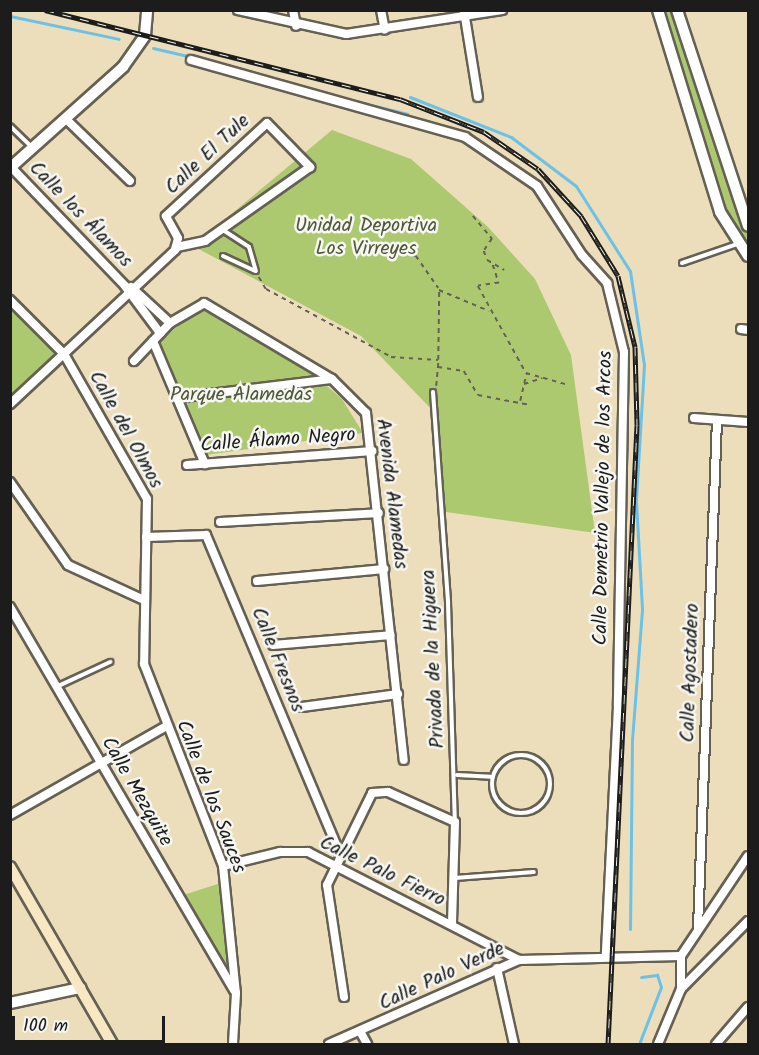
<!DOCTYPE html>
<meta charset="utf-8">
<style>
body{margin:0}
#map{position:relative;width:759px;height:1055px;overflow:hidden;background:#ecdebb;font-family:Kalam,sans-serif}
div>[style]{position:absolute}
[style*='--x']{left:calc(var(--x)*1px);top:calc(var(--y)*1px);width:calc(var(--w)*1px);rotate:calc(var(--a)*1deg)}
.green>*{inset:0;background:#adc970}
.stream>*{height:3px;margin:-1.5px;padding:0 1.5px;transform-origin:1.5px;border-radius:1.5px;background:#6bc2e8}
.path>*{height:1.5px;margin-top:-0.75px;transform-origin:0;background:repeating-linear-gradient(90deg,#656054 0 4.5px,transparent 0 9px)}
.roads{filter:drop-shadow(2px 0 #656054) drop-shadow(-2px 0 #656054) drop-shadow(0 2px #656054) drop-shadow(0 -2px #656054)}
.service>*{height:4px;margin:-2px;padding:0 2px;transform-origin:2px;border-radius:2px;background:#fff}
.service>.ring{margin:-2px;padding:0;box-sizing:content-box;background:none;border:4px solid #fff;border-radius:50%}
.minor>*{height:8px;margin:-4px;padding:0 4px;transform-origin:4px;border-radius:4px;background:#fff}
.tertiary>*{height:10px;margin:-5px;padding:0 5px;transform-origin:5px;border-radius:5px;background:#fff}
.secondary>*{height:10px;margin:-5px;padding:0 5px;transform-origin:5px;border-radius:5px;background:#f7e8c3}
.rail>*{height:5px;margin-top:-2.5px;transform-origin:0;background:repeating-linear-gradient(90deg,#f6f6f2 0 9px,#1c1c1c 0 18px);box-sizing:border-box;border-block:2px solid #1c1c1c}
span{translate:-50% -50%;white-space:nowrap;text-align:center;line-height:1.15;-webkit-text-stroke:5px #f6f6f2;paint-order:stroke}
.street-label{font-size:20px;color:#1c1c1c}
.park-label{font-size:20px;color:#4f5939}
.frame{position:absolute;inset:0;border:12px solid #1c1c1c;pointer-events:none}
.scale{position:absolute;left:12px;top:1016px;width:153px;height:27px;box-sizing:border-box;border:3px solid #1c1c1c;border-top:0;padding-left:8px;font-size:18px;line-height:21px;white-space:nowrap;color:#1c1c1c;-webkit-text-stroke:4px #f6f6f2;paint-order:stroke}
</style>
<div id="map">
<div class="green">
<div style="clip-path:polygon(659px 11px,678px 11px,748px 219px,746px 250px,733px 235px)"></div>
<div style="clip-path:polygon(332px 130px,411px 159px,488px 227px,535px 279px,571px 355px,595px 533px,439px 511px,434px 412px,361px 336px,193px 246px)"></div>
<div style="clip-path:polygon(200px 306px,313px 374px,342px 399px,363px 433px,206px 455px,160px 342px)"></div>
<div style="clip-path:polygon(10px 309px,57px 353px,11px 395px,10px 395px)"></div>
<div style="clip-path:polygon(221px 883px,234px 986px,180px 896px)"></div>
</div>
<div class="stream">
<div style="--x:10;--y:16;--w:111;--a:11.9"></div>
<div style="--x:153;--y:48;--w:40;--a:13"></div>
<div style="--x:326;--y:94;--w:84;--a:13.7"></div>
<div style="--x:410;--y:97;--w:109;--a:21.6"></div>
<div style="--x:511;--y:137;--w:81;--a:37"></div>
<div style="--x:576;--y:186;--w:101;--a:57.6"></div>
<div style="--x:630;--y:271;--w:95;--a:81.5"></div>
<div style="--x:644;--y:365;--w:136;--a:93.4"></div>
<div style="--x:636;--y:501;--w:109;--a:86.8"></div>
<div style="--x:642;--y:610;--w:130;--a:94.4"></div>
<div style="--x:632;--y:740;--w:189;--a:90.6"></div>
<div style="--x:639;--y:1044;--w:61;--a:-68.9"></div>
<div style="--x:661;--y:987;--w:13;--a:-108"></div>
<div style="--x:657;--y:975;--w:16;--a:173"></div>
</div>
<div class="path">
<div style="--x:473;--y:216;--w:30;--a:50"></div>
<div style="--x:492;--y:239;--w:14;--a:124"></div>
<div style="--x:484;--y:251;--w:9;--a:72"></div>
<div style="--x:487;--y:260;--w:20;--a:30"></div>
<div style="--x:394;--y:252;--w:22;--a:10"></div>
<div style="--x:416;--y:256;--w:39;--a:55"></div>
<div style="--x:493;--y:265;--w:19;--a:72"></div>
<div style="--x:499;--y:283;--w:21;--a:172"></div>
<div style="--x:478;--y:286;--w:99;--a:61.1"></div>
<div style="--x:526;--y:373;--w:41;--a:15.8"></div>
<div style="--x:259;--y:277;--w:14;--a:60"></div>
<div style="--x:266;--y:289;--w:142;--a:28.5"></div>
<div style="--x:391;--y:357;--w:47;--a:3.7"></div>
<div style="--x:438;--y:360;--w:70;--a:-89.2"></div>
<div style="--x:439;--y:290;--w:54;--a:22.8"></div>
<div style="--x:438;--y:367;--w:26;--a:9"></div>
<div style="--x:464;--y:371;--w:28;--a:60"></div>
<div style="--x:478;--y:395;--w:53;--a:10.9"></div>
<div style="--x:524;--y:384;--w:19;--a:-18"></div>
<div style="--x:436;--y:386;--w:25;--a:-85"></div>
<div style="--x:520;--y:401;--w:28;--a:-77"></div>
</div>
<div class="roads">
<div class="service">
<div style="--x:10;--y:126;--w:30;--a:44"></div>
<div style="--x:223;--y:230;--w:31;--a:33"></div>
<div style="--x:249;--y:247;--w:25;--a:74"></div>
<div style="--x:223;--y:256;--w:35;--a:25"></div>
<div style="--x:682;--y:263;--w:58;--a:-19.1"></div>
<div style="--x:433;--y:392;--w:212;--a:85.9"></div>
<div style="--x:448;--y:603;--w:218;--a:88.2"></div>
<div style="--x:56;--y:687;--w:60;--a:-24.8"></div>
<div class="ring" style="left:492px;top:755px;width:54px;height:54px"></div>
<div style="--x:457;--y:775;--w:34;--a:3"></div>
<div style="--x:455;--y:878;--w:79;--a:-4.3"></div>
</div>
<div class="minor">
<div style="--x:238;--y:10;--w:111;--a:12.5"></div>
<div style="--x:346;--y:34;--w:158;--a:-8.7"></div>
<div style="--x:293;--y:10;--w:16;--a:79"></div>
<div style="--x:381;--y:10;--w:20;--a:79"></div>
<div style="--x:464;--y:11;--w:87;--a:80.8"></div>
<div style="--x:191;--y:60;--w:285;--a:15.7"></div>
<div style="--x:465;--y:137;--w:87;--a:34.2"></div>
<div style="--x:537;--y:186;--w:82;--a:56.9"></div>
<div style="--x:582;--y:255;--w:38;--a:48"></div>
<div style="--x:607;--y:283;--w:71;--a:76.2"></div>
<div style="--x:624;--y:352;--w:354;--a:91"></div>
<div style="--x:618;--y:706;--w:249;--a:92.8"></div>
<div style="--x:66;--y:119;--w:89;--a:44.1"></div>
<div style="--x:11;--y:167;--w:165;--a:46.2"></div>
<div style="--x:125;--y:286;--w:59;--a:53.3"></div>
<div style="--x:131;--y:287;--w:53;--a:42.7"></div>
<div style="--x:10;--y:300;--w:76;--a:45"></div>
<div style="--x:64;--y:354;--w:167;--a:60.2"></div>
<div style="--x:147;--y:499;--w:165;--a:91"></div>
<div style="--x:144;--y:664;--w:217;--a:68.6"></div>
<div style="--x:223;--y:866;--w:128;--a:84.2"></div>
<div style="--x:236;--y:993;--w:51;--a:93.4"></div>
<div style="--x:741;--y:329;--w:7;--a:8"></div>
<div style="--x:153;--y:341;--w:134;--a:67.1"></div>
<div style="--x:134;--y:361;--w:52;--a:-46.5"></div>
<div style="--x:170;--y:323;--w:39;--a:-30"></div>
<div style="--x:204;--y:303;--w:149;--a:30.7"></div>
<div style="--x:332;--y:379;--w:48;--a:45"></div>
<div style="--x:366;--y:413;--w:349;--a:83.8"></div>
<div style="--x:177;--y:398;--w:155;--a:-7"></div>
<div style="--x:10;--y:404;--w:226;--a:-43"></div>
<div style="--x:175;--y:250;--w:12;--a:-76"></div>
<div style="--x:178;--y:238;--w:25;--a:-119"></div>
<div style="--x:166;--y:216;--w:137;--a:-42.6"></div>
<div style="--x:267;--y:123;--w:62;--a:45.7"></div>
<div style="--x:310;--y:167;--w:128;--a:144.8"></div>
<div style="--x:205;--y:241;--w:30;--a:168"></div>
<div style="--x:694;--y:418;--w:54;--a:4.2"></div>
<div style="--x:187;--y:465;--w:186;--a:-4.3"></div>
<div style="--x:10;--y:482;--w:101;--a:55.1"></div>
<div style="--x:68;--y:565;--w:84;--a:24.7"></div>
<div style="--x:220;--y:522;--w:159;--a:-3.2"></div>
<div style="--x:146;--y:537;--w:60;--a:-1.9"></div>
<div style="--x:206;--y:535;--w:345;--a:67.2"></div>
<div style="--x:257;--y:581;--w:128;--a:-5.4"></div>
<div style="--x:10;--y:607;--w:444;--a:59.7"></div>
<div style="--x:273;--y:645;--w:118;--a:-4.8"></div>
<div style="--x:302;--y:707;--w:97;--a:-7.7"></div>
<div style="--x:10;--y:815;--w:178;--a:-29.6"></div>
<div style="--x:223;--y:866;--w:59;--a:-13.8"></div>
<div style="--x:280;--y:852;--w:28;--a:0"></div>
<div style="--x:308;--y:852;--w:237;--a:27.1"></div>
<div style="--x:698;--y:928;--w:508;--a:-87.86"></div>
<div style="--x:681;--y:956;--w:120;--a:-56.2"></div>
<div style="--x:497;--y:968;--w:78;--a:77.4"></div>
<div style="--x:681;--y:989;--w:95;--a:-45.4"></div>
<div style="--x:344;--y:997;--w:113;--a:-98.6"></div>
<div style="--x:327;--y:885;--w:102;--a:-63.9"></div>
<div style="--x:372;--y:793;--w:16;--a:-4"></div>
<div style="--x:388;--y:792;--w:73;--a:24.1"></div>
<div style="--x:455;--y:822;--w:103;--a:91.7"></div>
<div style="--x:361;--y:1033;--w:13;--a:61"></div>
<div style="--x:329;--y:1044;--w:208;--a:-23.9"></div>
<div style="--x:519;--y:960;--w:162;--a:-1.4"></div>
<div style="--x:658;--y:1044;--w:60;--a:-67.3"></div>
<div style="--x:681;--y:989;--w:33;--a:-90"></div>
<div style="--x:716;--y:1044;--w:49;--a:-49.1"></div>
</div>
<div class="tertiary">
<div style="--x:658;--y:10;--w:211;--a:72.9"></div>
<div style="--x:720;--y:212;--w:52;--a:57.5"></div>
<div style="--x:677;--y:10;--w:227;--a:71.8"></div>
<div style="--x:10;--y:168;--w:152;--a:-41.8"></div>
<div style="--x:123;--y:67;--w:39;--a:-55"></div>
<div style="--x:145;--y:35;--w:25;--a:-85"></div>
<div style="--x:10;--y:1003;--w:72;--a:-12.1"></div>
</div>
<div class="secondary">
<div style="--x:10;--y:867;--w:204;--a:60"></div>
</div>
</div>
<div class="rail">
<div style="--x:45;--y:10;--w:366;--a:14.1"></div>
<div style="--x:400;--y:99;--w:90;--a:21.4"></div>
<div style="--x:484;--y:132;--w:65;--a:34.4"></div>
<div style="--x:538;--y:169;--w:64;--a:47.5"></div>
<div style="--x:581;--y:216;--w:70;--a:58.3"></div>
<div style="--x:618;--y:276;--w:73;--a:76.5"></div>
<div style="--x:635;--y:347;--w:78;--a:88.5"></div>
<div style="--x:637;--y:425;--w:620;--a:92.68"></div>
</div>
<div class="street-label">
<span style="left:208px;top:155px;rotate:-43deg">Calle El Tule</span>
<span style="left:80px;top:215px;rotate:46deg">Calle los Álamos</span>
<span style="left:125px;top:430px;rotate:61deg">Calle del Olmos</span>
<span style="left:278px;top:441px;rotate:-4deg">Calle Álamo Negro</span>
<span style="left:391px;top:494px;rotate:83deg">Avenida Alamedas</span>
<span style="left:604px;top:498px;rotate:-89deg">Calle Demetrio Vallejo de los Arcos</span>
<span style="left:434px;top:659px;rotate:-93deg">Privada de la Higuera</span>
<span style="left:277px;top:660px;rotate:68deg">Calle Fresnos</span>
<span style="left:691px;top:673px;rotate:-88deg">Calle Agostadero</span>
<span style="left:136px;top:792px;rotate:60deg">Calle Mezquite</span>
<span style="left:210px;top:797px;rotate:69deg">Calle de los Sauces</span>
<span style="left:382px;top:872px;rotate:26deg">Calle Palo Fierro</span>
<span style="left:442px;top:977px;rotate:-25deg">Calle Palo Verde</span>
</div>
<div class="park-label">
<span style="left:366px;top:238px">Unidad Deportiva<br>Los Virreyes</span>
<span style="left:241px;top:395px">Parque Alamedas</span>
</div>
<div class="frame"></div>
<div class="scale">100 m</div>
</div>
